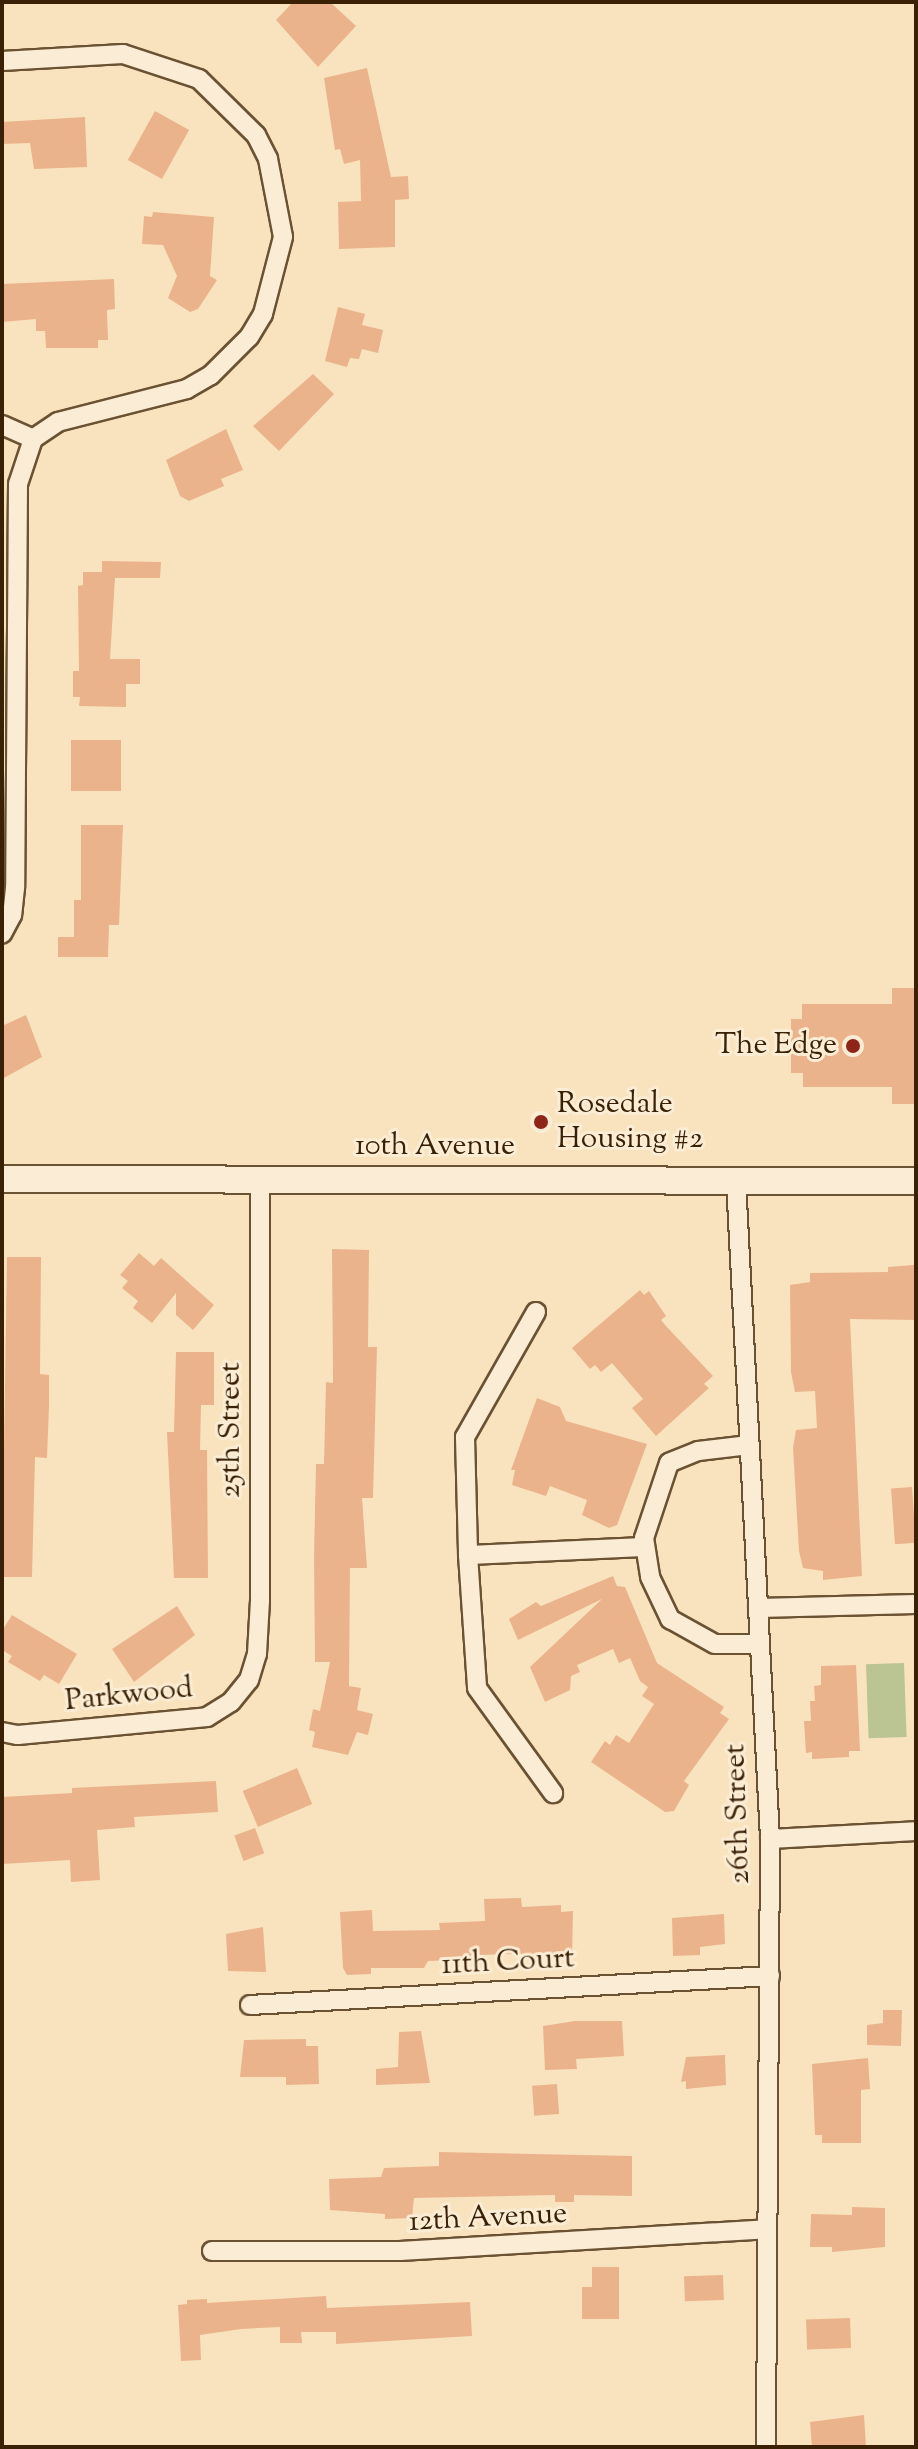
<!DOCTYPE html>
<style>
body{margin:0}
#map{position:relative;width:918px;height:2449px;overflow:hidden;background:#f9e3be;font-family:"Sorts Mill Goudy",serif}
div>[style]{position:absolute}
[style*='--x']{left:calc(var(--x)*1px);top:calc(var(--y)*1px);width:calc(var(--w)*1px);rotate:calc(var(--a)*1deg)}
.green>*{inset:0;background:#bbc493;transform-origin:0 0}
.building>*{inset:0;background:#ebb38b;transform-origin:0 0}
.roads{filter:drop-shadow(2px 0 #6a5233) drop-shadow(-2px 0 #6a5233) drop-shadow(0 2px #6a5233) drop-shadow(0 -2px #6a5233)}
.minor>*{height:18px;margin:-9px;padding:0 9px;transform-origin:9px;border-radius:9px;background:#fbedd5}
.secondary>*{height:26px;margin:-13px;padding:0 13px;transform-origin:13px;border-radius:13px;background:#fbedd5}
.dots>*{width:22px;height:22px;translate:-50% -50%;box-sizing:border-box;border:4px solid #fbedd5;border-radius:50%}
span{translate:-50% -50%;white-space:nowrap;text-align:center;line-height:1.15;-webkit-text-stroke:6px #fbedd5;paint-order:stroke}
.poi-label{font-size:30px;color:#3a2105}
.right{translate:-100% -50%;text-align:right}
.left{translate:0 -50%;text-align:left}
.street-label{font-size:30px;color:#3a2105}
.frame{position:absolute;inset:0;border:4px solid #3a2105;pointer-events:none}
</style>
<div id="map">
<div class="green">
<div style="left:904px;top:1663px;width:74px;height:38px;rotate:88deg"></div>
</div>
<div class="building">
<div style="clip-path:polygon(293px 2px,330px 2px,356px 26px,318px 67px,276px 20px)"></div>
<div style="clip-path:polygon(367px 68px,391px 177px,408px 176px,409px 199px,395px 200px,395px 247px,339px 249px,338px 202px,361px 201px,360px 160px,344px 164px,340px 149px,335px 150px,324px 78px)"></div>
<div style="left:155px;top:111px;width:39px;height:56px;rotate:29deg"></div>
<div style="clip-path:polygon(85px 117px,87px 167px,34px 169px,30px 143px,2px 144px,2px 122px)"></div>
<div style="clip-path:polygon(153px 212px,214px 217px,210px 276px,217px 280px,198px 309px,190px 312px,168px 298px,177px 276px,163px 245px,142px 244px,144px 216px,152px 217px)"></div>
<div style="clip-path:polygon(114px 279px,115px 309px,107px 310px,108px 340px,98px 340px,98px 348px,46px 348px,45px 331px,36px 331px,36px 319px,2px 322px,2px 284px)"></div>
<div style="clip-path:polygon(338px 307px,365px 314px,362px 325px,383px 330px,378px 353px,362px 349px,359px 359px,350px 358px,347px 367px,325px 361px)"></div>
<div style="clip-path:polygon(313px 374px,334px 394px,279px 451px,253px 426px)"></div>
<div style="clip-path:polygon(226px 429px,243px 470px,221px 479px,224px 486px,189px 501px,180px 496px,166px 460px)"></div>
<div style="clip-path:polygon(102px 561px,161px 562px,160px 578px,115px 578px,110px 659px,140px 659px,140px 684px,126px 684px,126px 707px,79px 706px,80px 697px,73px 697px,73px 671px,79px 671px,78px 586px,83px 585px,83px 572px,102px 572px)"></div>
<div style="left:71px;top:740px;width:50px;height:51px"></div>
<div style="clip-path:polygon(81px 825px,123px 825px,119px 925px,109px 925px,108px 957px,58px 957px,58px 937px,74px 937px,74px 900px,81px 900px)"></div>
<div style="clip-path:polygon(892px 988px,916px 988px,916px 1104px,892px 1104px,892px 1087px,803px 1087px,803px 1073px,791px 1073px,791px 1019px,802px 1019px,802px 1004px,892px 1004px)"></div>
<div style="clip-path:polygon(26px 1015px,42px 1057px,2px 1079px,2px 1026px)"></div>
<div style="clip-path:polygon(332px 1249px,369px 1250px,368px 1347px,377px 1347px,373px 1498px,362px 1498px,367px 1568px,350px 1568px,349px 1686px,361px 1688px,357px 1710px,373px 1714px,368px 1735px,357px 1732px,348px 1755px,312px 1747px,315px 1732px,309px 1730px,313px 1709px,320px 1711px,330px 1662px,315px 1662px,314px 1557px,316px 1464px,324px 1464px,326px 1382px,333px 1383px)"></div>
<div style="clip-path:polygon(139px 1253px,154px 1266px,161px 1258px,214px 1305px,193px 1330px,176px 1315px,176px 1293px,152px 1323px,133px 1308px,138px 1301px,122px 1288px,128px 1281px,120px 1275px)"></div>
<div style="clip-path:polygon(7px 1257px,41px 1257px,40px 1374px,49px 1375px,49px 1406px,47px 1458px,35px 1457px,32px 1577px,2px 1577px)"></div>
<div style="clip-path:polygon(914px 1265px,916px 1320px,850px 1319px,862px 1576px,823px 1580px,823px 1571px,803px 1568px,799px 1551px,793px 1448px,796px 1430px,817px 1428px,815px 1391px,795px 1392px,791px 1372px,790px 1285px,810px 1282px,810px 1273px,888px 1272px,888px 1267px)"></div>
<div style="clip-path:polygon(640px 1290px,644px 1295px,649px 1291px,666px 1316px,661px 1320px,666px 1326px,713px 1376px,704px 1384px,709px 1388px,656px 1436px,632px 1408px,643px 1399px,612px 1363px,601px 1372px,595px 1365px,590px 1369px,572px 1348px)"></div>
<div style="clip-path:polygon(176px 1352px,214px 1352px,214px 1405px,201px 1405px,200px 1450px,207px 1450px,208px 1578px,174px 1578px,167px 1432px,174px 1432px)"></div>
<div style="clip-path:polygon(537px 1398px,560px 1407px,566px 1421px,647px 1444px,617px 1525px,609px 1528px,582px 1515px,587px 1500px,550px 1486px,546px 1496px,512px 1485px,515px 1470px,511px 1470px)"></div>
<div style="left:912px;top:1487px;width:56px;height:21px;rotate:86deg"></div>
<div style="clip-path:polygon(613px 1576px,617px 1586px,625px 1587px,657px 1663px,724px 1707px,720px 1713px,729px 1719px,684px 1781px,689px 1785px,674px 1811px,665px 1812px,591px 1762px,605px 1741px,610px 1745px,616px 1735px,629px 1743px,654px 1704px,642px 1696px,648px 1687px,640px 1681px,630px 1658px,619px 1663px,613px 1649px,577px 1665px,580px 1672px,571px 1676px,570px 1690px,545px 1702px,530px 1667px,602px 1599px,518px 1640px,509px 1619px,536px 1602px,541px 1606px)"></div>
<div style="clip-path:polygon(177px 1606px,195px 1635px,134px 1682px,112px 1649px)"></div>
<div style="clip-path:polygon(12px 1615px,77px 1654px,59px 1684px,44px 1675px,40px 1681px,8px 1662px,12px 1656px,2px 1650px,2px 1631px)"></div>
<div style="clip-path:polygon(856px 1665px,860px 1751px,849px 1751px,849px 1757px,812px 1759px,812px 1752px,806px 1753px,804px 1721px,811px 1721px,810px 1701px,815px 1701px,814px 1686px,821px 1685px,821px 1666px)"></div>
<div style="left:297px;top:1768px;width:39px;height:59px;rotate:67deg"></div>
<div style="clip-path:polygon(216px 1781px,218px 1812px,134px 1817px,135px 1827px,97px 1830px,100px 1880px,71px 1882px,70px 1860px,2px 1864px,2px 1797px,72px 1793px,72px 1788px)"></div>
<div style="left:255px;top:1828px;width:27px;height:22px;rotate:70deg"></div>
<div style="clip-path:polygon(521px 1898px,522px 1907px,561px 1905px,561px 1912px,573px 1911px,572px 1957px,552px 1958px,552px 1953px,477px 1955px,477px 1959px,428px 1961px,424px 1968px,371px 1968px,371px 1974px,347px 1975px,343px 1968px,340px 1912px,372px 1910px,373px 1931px,440px 1930px,439px 1923px,485px 1921px,484px 1899px)"></div>
<div style="clip-path:polygon(724px 1914px,725px 1944px,700px 1947px,700px 1955px,673px 1956px,672px 1918px)"></div>
<div style="clip-path:polygon(263px 1927px,266px 1972px,228px 1971px,226px 1934px)"></div>
<div style="clip-path:polygon(883px 2010px,902px 2010px,901px 2046px,867px 2045px,867px 2025px,883px 2023px)"></div>
<div style="clip-path:polygon(575px 2021px,622px 2021px,624px 2056px,576px 2059px,577px 2069px,545px 2070px,543px 2026px)"></div>
<div style="clip-path:polygon(421px 2031px,430px 2083px,376px 2085px,376px 2069px,398px 2067px,399px 2032px)"></div>
<div style="clip-path:polygon(306px 2039px,306px 2046px,318px 2046px,319px 2084px,286px 2085px,286px 2077px,240px 2077px,244px 2040px)"></div>
<div style="clip-path:polygon(725px 2055px,726px 2085px,686px 2089px,686px 2081px,681px 2082px,686px 2057px)"></div>
<div style="clip-path:polygon(868px 2058px,870px 2089px,861px 2090px,861px 2143px,822px 2143px,822px 2135px,815px 2135px,812px 2064px)"></div>
<div style="left:557px;top:2084px;width:30px;height:25px;rotate:86deg"></div>
<div style="clip-path:polygon(439px 2152px,632px 2156px,632px 2196px,574px 2195px,574px 2202px,555px 2202px,555px 2195px,414px 2198px,412px 2218px,385px 2219px,385px 2214px,330px 2210px,329px 2179px,381px 2177px,384px 2168px,439px 2166px)"></div>
<div style="clip-path:polygon(852px 2207px,885px 2208px,885px 2247px,832px 2252px,832px 2247px,810px 2247px,811px 2214px,852px 2215px)"></div>
<div style="clip-path:polygon(592px 2267px,619px 2267px,619px 2319px,582px 2319px,582px 2287px,592px 2287px)"></div>
<div style="left:723px;top:2275px;width:25px;height:39px;rotate:88deg"></div>
<div style="clip-path:polygon(326px 2296px,327px 2308px,470px 2302px,472px 2336px,336px 2344px,336px 2332px,301px 2332px,302px 2343px,280px 2343px,280px 2327px,241px 2329px,200px 2335px,201px 2360px,181px 2361px,178px 2305px,187px 2304px,187px 2300px,207px 2299px,207px 2303px)"></div>
<div style="left:850px;top:2318px;width:30px;height:44px;rotate:88deg"></div>
<div style="clip-path:polygon(864px 2415px,866px 2447px,812px 2447px,810px 2422px)"></div>
</div>
<div class="roads">
<div class="minor">
<div style="--x:2;--y:61;--w:121;--a:-3.3"></div>
<div style="--x:123;--y:54;--w:80;--a:18.2"></div>
<div style="--x:199;--y:79;--w:80;--a:44.5"></div>
<div style="--x:256;--y:135;--w:27;--a:63"></div>
<div style="--x:268;--y:159;--w:79;--a:79.1"></div>
<div style="--x:283;--y:237;--w:80;--a:104.6"></div>
<div style="--x:263;--y:314;--w:27;--a:121"></div>
<div style="--x:249;--y:337;--w:54;--a:135"></div>
<div style="--x:211;--y:375;--w:28;--a:150"></div>
<div style="--x:187;--y:389;--w:133;--a:165.7"></div>
<div style="--x:58;--y:422;--w:30;--a:146"></div>
<div style="--x:33;--y:439;--w:47;--a:108.4"></div>
<div style="--x:18;--y:484;--w:404;--a:90.4"></div>
<div style="--x:15;--y:888;--w:27;--a:96"></div>
<div style="--x:12;--y:915;--w:21;--a:118"></div>
<div style="--x:2;--y:425;--w:34;--a:24"></div>
<div style="--x:736;--y:1181;--w:659;--a:87.04"></div>
<div style="--x:770;--y:1839;--w:608;--a:90.38"></div>
<div style="--x:536;--y:1312;--w:144;--a:119.6"></div>
<div style="--x:465;--y:1437;--w:118;--a:88.5"></div>
<div style="--x:468;--y:1555;--w:133;--a:86.1"></div>
<div style="--x:477;--y:1688;--w:130;--a:54.1"></div>
<div style="--x:749;--y:1445;--w:51;--a:173.3"></div>
<div style="--x:698;--y:1451;--w:31;--a:158"></div>
<div style="--x:669;--y:1463;--w:79;--a:108.4"></div>
<div style="--x:644;--y:1538;--w:39;--a:81"></div>
<div style="--x:650;--y:1577;--w:47;--a:64.5"></div>
<div style="--x:670;--y:1619;--w:51;--a:29.1"></div>
<div style="--x:715;--y:1644;--w:45;--a:0"></div>
<div style="--x:468;--y:1555;--w:177;--a:-2.6"></div>
<div style="--x:758;--y:1608;--w:158;--a:-1.5"></div>
<div style="--x:2;--y:1732;--w:16;--a:11"></div>
<div style="--x:18;--y:1735;--w:190;--a:-5.4"></div>
<div style="--x:207;--y:1717;--w:28;--a:-32"></div>
<div style="--x:231;--y:1702;--w:28;--a:-51"></div>
<div style="--x:249;--y:1680;--w:27;--a:-73"></div>
<div style="--x:257;--y:1654;--w:53;--a:-86.8"></div>
<div style="--x:260;--y:1601;--w:422;--a:-90"></div>
<div style="--x:770;--y:1839;--w:146;--a:-3.1"></div>
<div style="--x:250;--y:2005;--w:521;--a:-3.19"></div>
<div style="--x:212;--y:2251;--w:188;--a:0"></div>
<div style="--x:400;--y:2251;--w:367;--a:-3.4"></div>
</div>
<div class="secondary">
<div style="--x:2;--y:1179;--w:914;--a:0.13"></div>
</div>
</div>
<div class="dots">
<div style="left:853px;top:1046px;background:#8f2418"></div>
<div style="left:541px;top:1122px;background:#8f2418"></div>
</div>
<div class="poi-label">
<span class="right" style="left:837px;top:1046px">The Edge</span>
<span class="left" style="left:557px;top:1122px">Rosedale<br>Housing #2</span>
</div>
<div class="street-label">
<span style="left:435px;top:1147px">10th Avenue</span>
<span style="left:232px;top:1430px;rotate:-90deg">25th Street</span>
<span style="left:129px;top:1696px;rotate:-6deg">Parkwood</span>
<span style="left:739px;top:1814px;rotate:-92deg">26th Street</span>
<span style="left:508px;top:1963px;rotate:-3deg">11th Court</span>
<span style="left:488px;top:2219px;rotate:-3deg">12th Avenue</span>
</div>
<div class="frame"></div>
</div>
